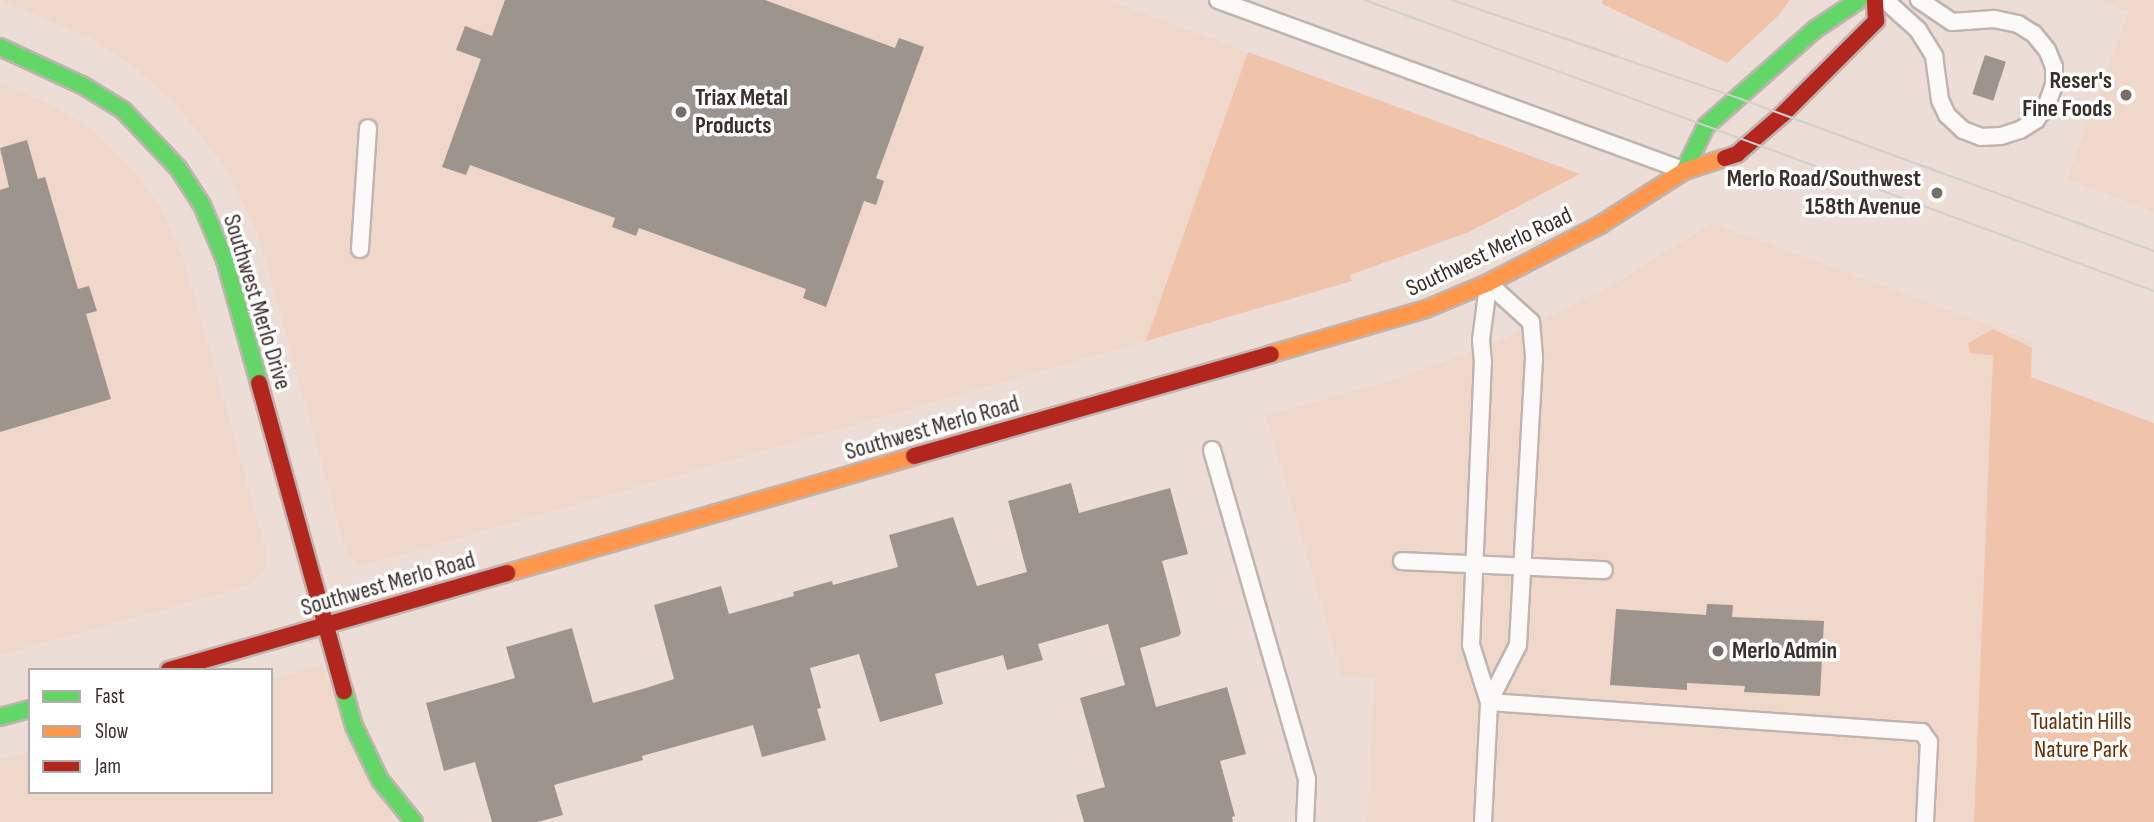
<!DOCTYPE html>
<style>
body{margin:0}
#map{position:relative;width:2154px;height:822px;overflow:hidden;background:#ecded6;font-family:"Sofia Sans Condensed",sans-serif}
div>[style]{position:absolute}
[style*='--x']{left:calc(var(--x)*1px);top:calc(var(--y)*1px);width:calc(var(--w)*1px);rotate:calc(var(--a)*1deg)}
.built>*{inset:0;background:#efd7ca}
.green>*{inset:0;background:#f0c4ab}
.building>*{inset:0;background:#9e948e;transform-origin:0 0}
.roads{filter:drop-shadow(2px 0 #bfb4ae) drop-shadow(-2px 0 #bfb4ae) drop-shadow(0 2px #bfb4ae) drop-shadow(0 -2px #bfb4ae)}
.lane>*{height:16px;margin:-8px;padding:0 8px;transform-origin:8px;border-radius:8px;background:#fcfaf9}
.fast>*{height:16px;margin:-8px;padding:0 8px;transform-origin:8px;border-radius:8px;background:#63d668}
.slow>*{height:16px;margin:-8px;padding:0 8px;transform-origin:8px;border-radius:8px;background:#ff974d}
.jam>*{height:16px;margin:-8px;padding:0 8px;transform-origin:8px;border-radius:8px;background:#b3261e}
.tram>*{height:2px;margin:-1px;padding:0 1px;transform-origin:1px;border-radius:1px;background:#d2cfcc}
.dots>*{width:19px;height:19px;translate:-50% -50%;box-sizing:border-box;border:4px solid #fff;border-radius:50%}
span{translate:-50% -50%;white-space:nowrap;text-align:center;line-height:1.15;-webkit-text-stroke:7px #fff;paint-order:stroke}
.poi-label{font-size:24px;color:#3a302b;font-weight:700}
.right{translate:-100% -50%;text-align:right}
.left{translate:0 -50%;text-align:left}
.street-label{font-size:24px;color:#3a302b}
.park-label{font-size:24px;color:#6e2f00}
.legend{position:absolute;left:28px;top:668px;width:245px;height:126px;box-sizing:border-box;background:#fff;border:2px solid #b0acaa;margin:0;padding:9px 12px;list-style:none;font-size:21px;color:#3a302b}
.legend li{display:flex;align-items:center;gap:14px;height:35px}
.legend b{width:35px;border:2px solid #b0acaa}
</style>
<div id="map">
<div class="built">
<div style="clip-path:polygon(0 0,1107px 0,1248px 52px,1146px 341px,361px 566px,347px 554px,258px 234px,227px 170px,178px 106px,137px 69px,88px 37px)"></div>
<div style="clip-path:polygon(2099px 0,2154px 0,2154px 212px,2067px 179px,2129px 12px)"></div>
<div style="clip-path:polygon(0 83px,54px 106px,92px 130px,137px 175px,160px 207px,185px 263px,267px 554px,263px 572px,250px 585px,0 655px)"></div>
<div style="clip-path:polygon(1712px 223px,2032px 341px,2003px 822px,1367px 822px,1375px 679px,1342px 675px,1266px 416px,1399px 378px,1500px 341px,1609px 287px)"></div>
<div style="clip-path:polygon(321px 665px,394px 822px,0 822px,0 760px,30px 752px,30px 792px,271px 792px,271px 680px)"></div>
</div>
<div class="green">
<div style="clip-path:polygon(1603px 0,1790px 0,1777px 17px,1727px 63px,1602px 4px)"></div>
<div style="clip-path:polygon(1248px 52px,1580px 174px,1469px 232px,1350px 275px,1352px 281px,1146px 341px)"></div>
<div style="clip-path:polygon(1993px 329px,2032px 348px,2031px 377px,2154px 423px,2154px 822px,1974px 822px,1993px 355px,1970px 353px,1968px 343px)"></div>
</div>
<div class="building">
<div style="clip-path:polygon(505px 0,765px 0,895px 48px,899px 38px,924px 47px,876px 178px,884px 181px,876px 205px,864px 201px,826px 307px,803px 298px,806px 289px,639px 228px,636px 236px,612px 227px,615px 218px,470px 165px,466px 175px,442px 167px,481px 59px,456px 50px,465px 26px,492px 36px)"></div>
<div style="left:1985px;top:55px;width:22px;height:41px;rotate:18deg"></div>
<div style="clip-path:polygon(27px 140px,38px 179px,45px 177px,78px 289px,89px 286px,97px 311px,86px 314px,111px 399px,0 432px,0 190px,9px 187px,0 148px)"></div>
<div style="clip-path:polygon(1071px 483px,1079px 513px,1170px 488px,1188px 554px,1162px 561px,1181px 633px,1179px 636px,1140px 648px,1156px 707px,1227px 687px,1246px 754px,1220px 761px,1235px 816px,1232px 817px,1233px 822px,1084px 822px,1076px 795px,1105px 787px,1080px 698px,1125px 685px,1108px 624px,1038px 644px,1043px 660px,1007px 670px,1003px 655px,935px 674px,943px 704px,880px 722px,859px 654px,810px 668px,821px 708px,817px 709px,826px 740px,762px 757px,753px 725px,642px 756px,643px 760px,554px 785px,563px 815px,538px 822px,492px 822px,475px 762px,444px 771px,426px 703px,515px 678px,506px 647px,572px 628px,593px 703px,646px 688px,674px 679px,654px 605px,721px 586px,729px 614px,794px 596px,793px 592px,832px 581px,833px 585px,898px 567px,889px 535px,953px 517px,977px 586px,1027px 572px,1008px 501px)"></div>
<div style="clip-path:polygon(1707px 604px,1733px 605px,1732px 617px,1824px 621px,1820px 696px,1744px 692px,1745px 686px,1687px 683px,1687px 690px,1610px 685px,1616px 609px,1706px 615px)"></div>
</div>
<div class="roads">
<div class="lane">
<div style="--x:1218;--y:0;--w:494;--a:20.1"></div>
<div style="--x:1885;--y:0;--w:45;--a:42.3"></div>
<div style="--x:1918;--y:30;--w:31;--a:58"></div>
<div style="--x:1934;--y:56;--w:44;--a:82.2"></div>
<div style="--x:1940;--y:100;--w:17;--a:65"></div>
<div style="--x:1947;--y:115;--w:22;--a:43"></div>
<div style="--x:1963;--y:130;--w:19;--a:21"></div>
<div style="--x:1981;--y:137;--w:20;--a:-3"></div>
<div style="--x:2001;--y:136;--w:20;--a:-18"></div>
<div style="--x:2020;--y:130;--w:19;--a:-32"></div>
<div style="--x:2036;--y:120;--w:19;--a:-55"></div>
<div style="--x:2047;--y:104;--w:20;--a:-70"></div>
<div style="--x:2054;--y:85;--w:18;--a:-90"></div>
<div style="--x:2054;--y:67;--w:18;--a:-112"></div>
<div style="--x:2047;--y:50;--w:21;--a:-129"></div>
<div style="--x:2034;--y:34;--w:19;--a:-148"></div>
<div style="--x:2018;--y:24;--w:25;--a:-168"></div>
<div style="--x:1994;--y:19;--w:42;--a:175.9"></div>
<div style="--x:1952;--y:22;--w:40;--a:-146"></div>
<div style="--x:360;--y:249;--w:121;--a:-86.2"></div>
<div style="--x:1488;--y:283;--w:58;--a:42.2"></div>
<div style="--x:1531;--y:322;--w:36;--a:85"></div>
<div style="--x:1534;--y:358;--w:287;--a:93.2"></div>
<div style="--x:1518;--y:645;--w:64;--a:117"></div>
<div style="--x:1212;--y:450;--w:343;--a:73.9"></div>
<div style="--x:1307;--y:780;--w:42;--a:92.7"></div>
<div style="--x:1402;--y:561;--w:202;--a:2.6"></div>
<div style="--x:1489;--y:702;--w:434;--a:4"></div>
<div style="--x:1922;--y:732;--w:12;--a:55"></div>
<div style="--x:1929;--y:742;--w:80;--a:92.9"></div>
<div style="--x:1483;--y:822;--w:120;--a:-87.1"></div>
<div style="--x:1489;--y:702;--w:60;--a:-107.5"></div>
<div style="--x:1471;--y:645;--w:282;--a:-87.6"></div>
<div style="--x:1483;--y:363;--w:23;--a:-95"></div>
<div style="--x:1481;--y:340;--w:54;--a:-82.6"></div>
</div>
<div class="fast">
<div style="--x:0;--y:47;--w:90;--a:24.9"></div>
<div style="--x:82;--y:85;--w:48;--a:31.4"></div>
<div style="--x:123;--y:110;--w:80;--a:46.5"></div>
<div style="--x:178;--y:168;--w:44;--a:57"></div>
<div style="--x:202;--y:205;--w:60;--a:67.3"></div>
<div style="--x:225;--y:260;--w:128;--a:74.5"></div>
<div style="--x:1684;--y:171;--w:50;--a:-63.9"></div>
<div style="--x:1706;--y:126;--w:144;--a:-41.6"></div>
<div style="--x:1814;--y:30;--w:54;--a:-33.7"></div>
<div style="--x:344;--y:691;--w:36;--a:74"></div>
<div style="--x:354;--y:726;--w:60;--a:64.3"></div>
<div style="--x:380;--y:780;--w:54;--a:51"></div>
<div style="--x:0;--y:717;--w:31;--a:-15"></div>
</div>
<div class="slow">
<div style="--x:1271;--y:354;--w:161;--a:-16.2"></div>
<div style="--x:1426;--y:309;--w:67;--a:-22.8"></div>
<div style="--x:1488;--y:283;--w:126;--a:-27.4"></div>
<div style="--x:1600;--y:225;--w:100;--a:-32.7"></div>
<div style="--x:1684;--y:171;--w:43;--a:-17.6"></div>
<div style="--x:507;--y:573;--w:423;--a:-16"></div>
</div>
<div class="jam">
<div style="--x:1725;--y:158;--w:13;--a:-18"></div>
<div style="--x:1737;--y:154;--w:61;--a:-41"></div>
<div style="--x:1783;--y:114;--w:132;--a:-45"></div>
<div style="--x:1876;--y:21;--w:21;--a:-93"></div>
<div style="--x:259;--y:383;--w:320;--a:74.6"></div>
<div style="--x:914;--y:456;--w:371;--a:-15.9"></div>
<div style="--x:169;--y:670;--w:352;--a:-16"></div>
</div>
</div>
<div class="tram">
<div style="--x:1365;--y:0;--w:841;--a:20.25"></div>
<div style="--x:1452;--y:0;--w:302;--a:18.9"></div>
<div style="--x:1738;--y:98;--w:443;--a:20.2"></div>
</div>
<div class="dots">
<div style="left:2126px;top:95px;background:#786d67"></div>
<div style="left:681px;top:112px;background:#786d67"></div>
<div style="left:1937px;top:193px;background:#786d67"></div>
<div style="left:1718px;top:651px;background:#786d67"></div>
</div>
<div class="poi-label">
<span class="right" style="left:2112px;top:95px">Reser's<br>Fine Foods</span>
<span class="left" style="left:695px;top:112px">Triax Metal<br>Products</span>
<span class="right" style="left:1921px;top:193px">Merlo Road/Southwest<br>158th Avenue</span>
<span class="left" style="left:1732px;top:651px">Merlo Admin</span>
</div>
<div class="street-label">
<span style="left:1489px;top:252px;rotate:-25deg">Southwest Merlo Road</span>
<span style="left:257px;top:302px;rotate:73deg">Southwest Merlo Drive</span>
<span style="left:932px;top:428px;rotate:-16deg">Southwest Merlo Road</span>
<span style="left:388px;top:584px;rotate:-16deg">Southwest Merlo Road</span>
</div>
<div class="park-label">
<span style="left:2081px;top:736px">Tualatin Hills<br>Nature Park</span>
</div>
<ul class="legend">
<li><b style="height:9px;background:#63d668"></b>Fast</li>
<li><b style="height:9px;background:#ff974d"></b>Slow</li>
<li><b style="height:9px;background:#b3261e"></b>Jam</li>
</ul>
</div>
